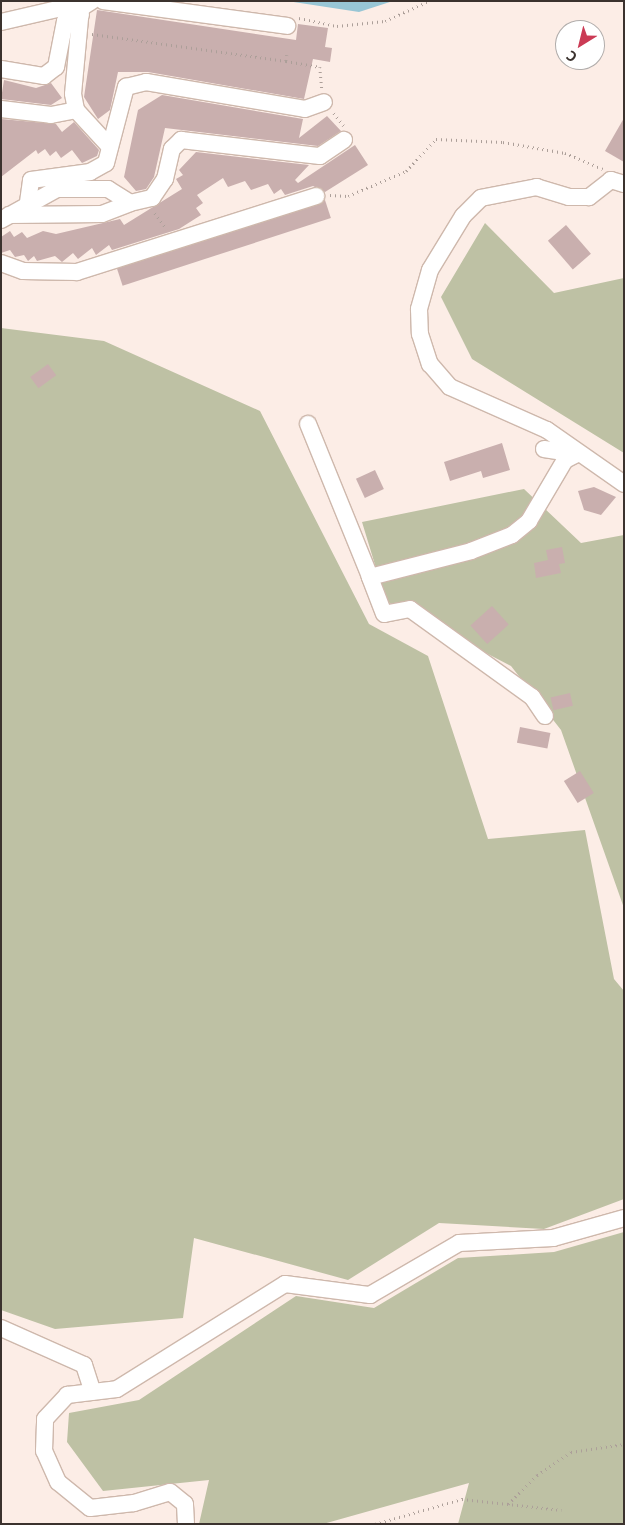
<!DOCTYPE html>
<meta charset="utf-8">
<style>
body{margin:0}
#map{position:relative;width:625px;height:1525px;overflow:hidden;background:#fcede6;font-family:"Open Sans",sans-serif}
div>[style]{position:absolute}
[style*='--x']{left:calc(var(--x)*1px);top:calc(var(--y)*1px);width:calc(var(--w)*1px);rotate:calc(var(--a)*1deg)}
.green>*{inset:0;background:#bec1a4}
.water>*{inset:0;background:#98c6d5}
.building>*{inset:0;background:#c9afae;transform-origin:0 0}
.path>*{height:2.5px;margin-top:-1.25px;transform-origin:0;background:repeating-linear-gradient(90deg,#ac9f99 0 1px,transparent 0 5px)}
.roads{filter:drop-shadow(1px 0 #ceb8ac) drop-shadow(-1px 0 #ceb8ac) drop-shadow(0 1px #ceb8ac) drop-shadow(0 -1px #ceb8ac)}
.minor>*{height:16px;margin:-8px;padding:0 8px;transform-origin:8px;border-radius:8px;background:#fff}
span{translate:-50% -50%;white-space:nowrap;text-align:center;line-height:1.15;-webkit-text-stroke:4px #fff;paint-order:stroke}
.frame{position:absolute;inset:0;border:2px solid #3b322e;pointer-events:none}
.north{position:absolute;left:555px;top:20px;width:50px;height:50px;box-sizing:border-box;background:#fff;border:1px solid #b1adab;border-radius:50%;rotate:216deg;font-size:14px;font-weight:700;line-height:20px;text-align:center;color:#3b322e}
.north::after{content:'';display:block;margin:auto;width:18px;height:22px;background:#cb3b55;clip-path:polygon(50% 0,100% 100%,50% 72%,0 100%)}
</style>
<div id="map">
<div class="green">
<div style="clip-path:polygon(485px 223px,554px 293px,624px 278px,624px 453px,472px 359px,441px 297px)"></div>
<div style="clip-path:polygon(1px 328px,104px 341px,260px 411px,369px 624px,428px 656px,488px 839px,585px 830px,614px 979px,624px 991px,624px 1199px,544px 1229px,439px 1223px,348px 1280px,194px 1238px,183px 1318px,55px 1329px,1px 1310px)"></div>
<div style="clip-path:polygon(524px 489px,581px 543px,624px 535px,624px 908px,561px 730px,511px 666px,386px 601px,362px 522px)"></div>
<div style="clip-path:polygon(624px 1232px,624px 1524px,458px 1524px,469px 1483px,323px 1524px,199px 1524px,209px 1480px,103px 1491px,67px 1442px,69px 1413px,139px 1400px,296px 1296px,374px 1308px,458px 1258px,554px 1252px)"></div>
</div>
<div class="water">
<div style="clip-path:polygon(287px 1px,393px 1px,359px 12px)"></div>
</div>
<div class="building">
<div style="clip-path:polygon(97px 10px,296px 40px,298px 24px,328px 28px,325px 47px,332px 48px,330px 62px,313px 59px,304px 99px,148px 72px,118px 72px,110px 110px,98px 119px,84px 97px)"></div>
<div style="clip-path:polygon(4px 80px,36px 88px,51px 83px,62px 98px,51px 105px,1px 99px)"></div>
<div style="clip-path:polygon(162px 95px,303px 119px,299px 138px,327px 116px,341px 131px,318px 146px,165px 128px,154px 177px,146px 189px,136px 191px,124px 177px,138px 110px)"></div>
<div style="clip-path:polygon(624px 118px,624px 162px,605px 151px)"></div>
<div style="clip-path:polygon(1px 119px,56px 124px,62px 132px,74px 122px,99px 150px,97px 156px,82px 163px,72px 150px,61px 158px,56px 151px,50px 156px,45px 149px,38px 154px,36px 150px,1px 177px)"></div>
<div style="clip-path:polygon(355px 145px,368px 165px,325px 192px,313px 186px,285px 195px,281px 189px,274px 194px,268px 184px,251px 190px,245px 181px,228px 187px,223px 178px,197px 195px,203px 203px,196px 208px,201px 215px,179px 229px,112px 250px,109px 245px,96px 255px,92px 248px,78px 259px,73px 253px,62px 262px,55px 256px,37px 261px,34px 256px,28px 261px,24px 255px,15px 257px,10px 250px,1px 253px,1px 237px,10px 231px,14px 237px,22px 232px,27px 238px,43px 231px,56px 234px,120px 219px,124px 225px,182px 189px,176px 179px,183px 175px,179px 170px,196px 152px,309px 165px,295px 180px,298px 183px)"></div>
<div style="left:325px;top:200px;width:19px;height:219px;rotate:72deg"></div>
<div style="left:566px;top:225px;width:38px;height:24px;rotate:49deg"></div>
<div style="left:48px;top:364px;width:14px;height:22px;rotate:54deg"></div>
<div style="clip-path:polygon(502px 443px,510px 470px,483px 478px,481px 471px,450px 481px,444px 462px)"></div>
<div style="left:375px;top:470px;width:21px;height:21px;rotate:65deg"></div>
<div style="clip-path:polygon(594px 487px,616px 497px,601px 515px,584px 510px,578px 491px)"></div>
<div style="clip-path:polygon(562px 547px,565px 563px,559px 564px,561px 573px,536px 578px,534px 563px,548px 560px,546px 550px)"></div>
<div style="left:492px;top:606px;width:25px;height:29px;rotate:48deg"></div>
<div style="left:570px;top:693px;width:13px;height:20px;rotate:77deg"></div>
<div style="left:520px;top:727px;width:31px;height:16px;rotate:11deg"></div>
<div style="left:580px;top:771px;width:26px;height:19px;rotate:58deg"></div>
</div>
<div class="path">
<div style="--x:299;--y:18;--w:39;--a:12"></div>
<div style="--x:337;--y:26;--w:48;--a:-5.9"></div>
<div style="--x:385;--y:21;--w:48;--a:-24.4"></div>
<div style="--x:92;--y:34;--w:196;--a:7.9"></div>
<div style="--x:287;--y:55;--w:6;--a:99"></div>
<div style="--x:286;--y:61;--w:35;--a:10"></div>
<div style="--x:320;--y:67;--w:22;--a:85"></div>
<div style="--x:334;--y:113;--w:16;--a:52"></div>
<div style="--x:330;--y:195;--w:18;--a:3"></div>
<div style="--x:348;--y:196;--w:63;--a:-23.3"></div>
<div style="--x:406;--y:171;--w:44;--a:-46.8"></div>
<div style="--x:436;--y:139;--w:67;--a:2.6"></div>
<div style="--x:503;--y:142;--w:63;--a:10.1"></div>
<div style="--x:565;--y:153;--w:41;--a:22.8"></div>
<div style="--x:155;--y:213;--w:20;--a:53"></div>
<div style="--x:508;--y:1504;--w:41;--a:-45"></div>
<div style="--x:537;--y:1475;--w:41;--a:-34.1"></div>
<div style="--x:571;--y:1452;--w:54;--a:-8.6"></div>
<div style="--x:375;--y:1524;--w:91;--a:-16"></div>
<div style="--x:462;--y:1499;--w:100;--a:6.3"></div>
</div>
<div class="roads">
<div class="minor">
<div style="--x:92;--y:1;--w:13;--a:148"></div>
<div style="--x:81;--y:8;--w:86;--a:95.3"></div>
<div style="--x:73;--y:94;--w:16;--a:79"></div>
<div style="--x:76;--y:110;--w:50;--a:47.4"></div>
<div style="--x:103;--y:1;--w:186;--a:7.7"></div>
<div style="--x:1;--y:22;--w:80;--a:-13"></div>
<div style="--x:1;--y:69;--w:44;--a:9.2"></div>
<div style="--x:44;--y:76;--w:15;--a:-37"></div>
<div style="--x:56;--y:67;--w:47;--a:-78.9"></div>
<div style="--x:65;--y:21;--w:17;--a:-21"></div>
<div style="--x:1;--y:109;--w:50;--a:6.8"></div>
<div style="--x:51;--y:115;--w:25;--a:-11"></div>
<div style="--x:624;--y:184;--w:14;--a:-163"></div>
<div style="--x:611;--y:180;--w:28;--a:142"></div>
<div style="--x:589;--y:197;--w:20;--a:180"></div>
<div style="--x:569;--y:197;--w:34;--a:-163"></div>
<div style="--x:537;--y:187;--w:57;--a:168.9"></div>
<div style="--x:481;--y:198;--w:25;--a:135"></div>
<div style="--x:463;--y:216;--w:63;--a:121.4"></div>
<div style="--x:430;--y:270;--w:41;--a:105.8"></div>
<div style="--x:419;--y:309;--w:25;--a:88"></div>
<div style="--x:420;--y:334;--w:32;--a:72"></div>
<div style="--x:430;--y:364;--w:30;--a:49"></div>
<div style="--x:450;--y:387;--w:106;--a:23.9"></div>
<div style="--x:547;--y:430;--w:94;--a:35"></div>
<div style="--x:28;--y:202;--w:22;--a:-82"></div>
<div style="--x:31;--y:180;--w:60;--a:-7.7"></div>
<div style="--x:90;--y:172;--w:18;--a:-29"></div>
<div style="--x:106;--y:163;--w:79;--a:-75.3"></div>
<div style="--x:126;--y:87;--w:21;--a:-14"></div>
<div style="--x:146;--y:82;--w:161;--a:9.6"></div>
<div style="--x:305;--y:109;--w:20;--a:-20"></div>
<div style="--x:9;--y:215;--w:93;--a:-0.6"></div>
<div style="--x:102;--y:214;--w:30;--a:-21"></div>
<div style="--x:1;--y:220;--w:64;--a:-29"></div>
<div style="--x:57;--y:189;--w:51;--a:0"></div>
<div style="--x:108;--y:189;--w:26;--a:32"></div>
<div style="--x:130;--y:203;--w:23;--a:-13"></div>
<div style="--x:152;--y:198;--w:23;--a:-56"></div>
<div style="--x:165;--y:179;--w:31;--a:-77"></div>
<div style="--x:172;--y:149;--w:13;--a:-45"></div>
<div style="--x:181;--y:140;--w:140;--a:6.6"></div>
<div style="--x:320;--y:156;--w:29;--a:-34"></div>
<div style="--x:1;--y:263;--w:23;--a:20"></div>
<div style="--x:23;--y:271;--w:54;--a:1.1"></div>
<div style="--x:77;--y:272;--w:251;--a:-17.6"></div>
<div style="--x:308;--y:424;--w:165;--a:67.9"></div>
<div style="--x:544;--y:449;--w:33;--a:9"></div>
<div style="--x:545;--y:716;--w:23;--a:-124"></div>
<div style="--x:532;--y:697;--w:150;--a:-144.2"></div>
<div style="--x:410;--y:609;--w:26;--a:169"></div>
<div style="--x:384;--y:614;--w:40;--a:-111"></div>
<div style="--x:370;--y:577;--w:104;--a:-14.4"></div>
<div style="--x:471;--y:551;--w:44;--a:-21.3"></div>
<div style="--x:512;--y:535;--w:22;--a:-39"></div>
<div style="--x:529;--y:521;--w:71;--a:-59.5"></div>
<div style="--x:565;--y:460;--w:13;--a:-27"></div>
<div style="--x:1;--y:1328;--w:91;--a:24"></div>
<div style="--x:84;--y:1365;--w:28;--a:72"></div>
<div style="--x:186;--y:1524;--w:20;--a:-93"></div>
<div style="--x:185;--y:1504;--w:19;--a:-141"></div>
<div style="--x:170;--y:1492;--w:38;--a:163"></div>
<div style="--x:134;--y:1503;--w:44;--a:173.5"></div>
<div style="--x:90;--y:1508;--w:41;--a:-140.9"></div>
<div style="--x:58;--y:1482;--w:34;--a:-114"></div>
<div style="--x:44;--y:1451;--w:32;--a:-88"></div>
<div style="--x:45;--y:1419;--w:33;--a:-47"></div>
<div style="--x:67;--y:1395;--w:50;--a:-6.8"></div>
<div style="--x:117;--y:1389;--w:198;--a:-32"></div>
<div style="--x:285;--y:1284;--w:86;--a:7.4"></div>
<div style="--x:370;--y:1295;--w:103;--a:-30.3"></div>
<div style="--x:459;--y:1243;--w:94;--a:-3"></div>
<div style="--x:553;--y:1238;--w:74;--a:-15.7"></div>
</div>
</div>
<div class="frame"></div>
<div class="north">С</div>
</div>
